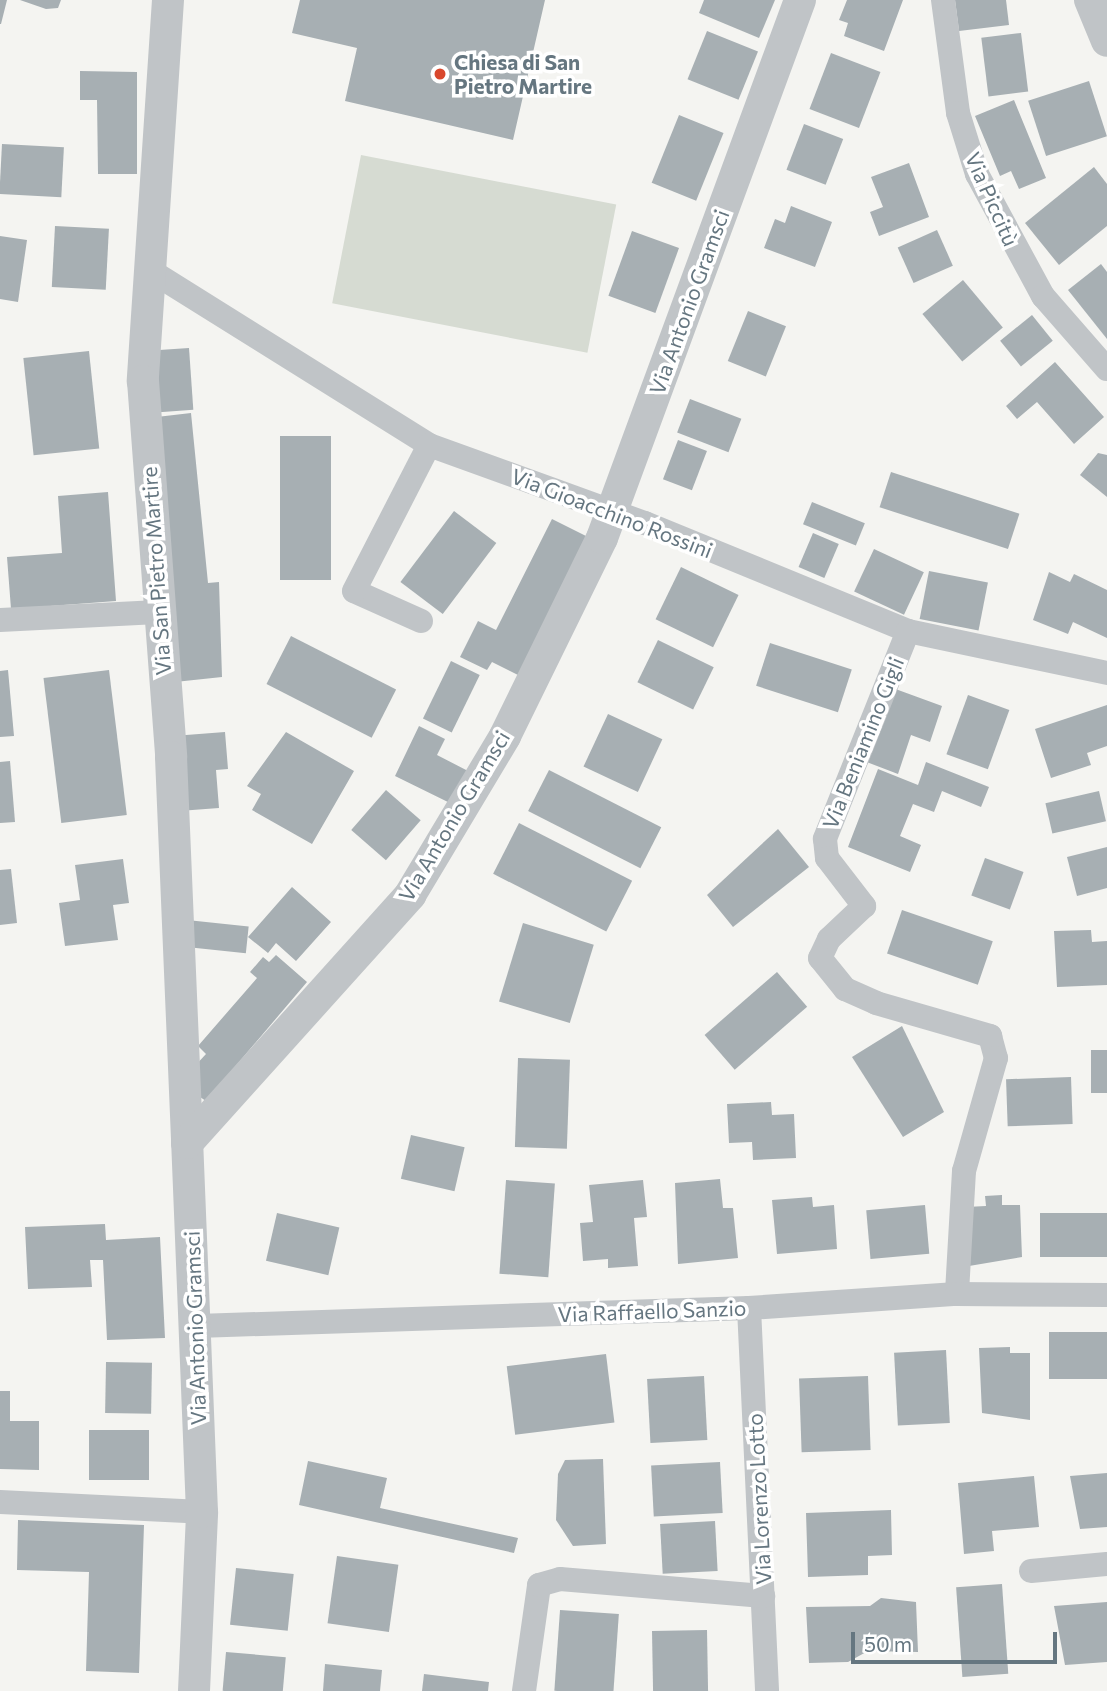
<!DOCTYPE html>
<meta charset="utf-8">
<style>
body{margin:0}
#map{position:relative;width:1107px;height:1691px;overflow:hidden;background:#f4f4f1;font-family:Commissioner,sans-serif}
div>[style]{position:absolute}
[style*='--x']{left:calc(var(--x)*1px);top:calc(var(--y)*1px);width:calc(var(--w)*1px);rotate:calc(var(--a)*1deg)}
.green>*{inset:0;background:#d6dbd2;transform-origin:0 0}
.building>*{inset:0;background:#a7afb3;transform-origin:0 0}
.minor>*{height:24px;margin:-12px;padding:0 12px;transform-origin:12px;border-radius:12px;background:#c0c4c7}
.tertiary>*{height:32px;margin:-16px;padding:0 16px;transform-origin:16px;border-radius:16px;background:#c0c4c7}
.dots>*{width:19px;height:19px;translate:-50% -50%;box-sizing:border-box;border:4px solid #fff;border-radius:50%}
span{translate:-50% -50%;white-space:nowrap;text-align:center;line-height:1.15;-webkit-text-stroke:7px #fff;paint-order:stroke}
.poi-label{font-size:21px;color:#657680;font-weight:700}
.left{translate:0 -50%;text-align:left}
.street-label{font-size:21px;color:#657680}
.scale{position:absolute;left:851px;top:1632px;width:206px;height:32px;box-sizing:border-box;border:4px solid #657680;border-top:0;padding-left:9px;font-size:21px;line-height:24px;white-space:nowrap;color:#657680;-webkit-text-stroke:5px #fff;paint-order:stroke}
</style>
<div id="map">
<div class="green">
<div style="left:361px;top:155px;width:260px;height:151px;rotate:11deg"></div>
</div>
<div class="building">
<div style="clip-path:polygon(0 0,7px 0,1px 24px,0 24px)"></div>
<div style="clip-path:polygon(20px 0,61px 0,58px 8px,46px 9px)"></div>
<div style="clip-path:polygon(300px 0,545px 0,513px 140px,345px 101px,357px 48px,292px 33px)"></div>
<div style="clip-path:polygon(704px 0,775px 0,759px 38px,699px 13px)"></div>
<div style="clip-path:polygon(847px 0,903px 0,884px 51px,844px 36px,848px 23px,839px 20px)"></div>
<div style="clip-path:polygon(955px 0,1006px 0,1009px 25px,959px 31px)"></div>
<div style="left:707px;top:31px;width:55px;height:52px;rotate:22deg"></div>
<div style="left:1021px;top:33px;width:59px;height:40px;rotate:83deg"></div>
<div style="left:831px;top:53px;width:53px;height:60px;rotate:21deg"></div>
<div style="clip-path:polygon(80px 71px,137px 72px,137px 174px,98px 174px,97px 100px,80px 100px)"></div>
<div style="left:1089px;top:81px;width:58px;height:64px;rotate:72deg"></div>
<div style="clip-path:polygon(1014px 100px,1046px 178px,1019px 189px,1011px 171px,1000px 176px,975px 116px)"></div>
<div style="left:679px;top:115px;width:48px;height:73px;rotate:22deg"></div>
<div style="left:804px;top:124px;width:42px;height:49px;rotate:21deg"></div>
<div style="left:2px;top:144px;width:62px;height:50px;rotate:3deg"></div>
<div style="clip-path:polygon(909px 163px,929px 217px,879px 236px,870px 212px,883px 207px,871px 177px)"></div>
<div style="clip-path:polygon(1094px 167px,1107px 184px,1107px 226px,1059px 265px,1025px 223px)"></div>
<div style="clip-path:polygon(791px 206px,832px 222px,815px 267px,764px 248px,775px 219px,785px 223px)"></div>
<div style="left:55px;top:226px;width:54px;height:61px;rotate:3deg"></div>
<div style="left:937px;top:230px;width:39px;height:43px;rotate:66deg"></div>
<div style="left:632px;top:231px;width:50px;height:69px;rotate:20deg"></div>
<div style="clip-path:polygon(0 236px,27px 240px,18px 302px,0 299px)"></div>
<div style="clip-path:polygon(1101px 264px,1107px 272px,1107px 339px,1068px 290px)"></div>
<div style="left:963px;top:280px;width:62px;height:53px;rotate:50deg"></div>
<div style="left:748px;top:311px;width:41px;height:54px;rotate:22deg"></div>
<div style="left:1032px;top:315px;width:33px;height:41px;rotate:51deg"></div>
<div style="left:189px;top:348px;width:62px;height:41px;rotate:86deg"></div>
<div style="left:89px;top:351px;width:98px;height:66px;rotate:84deg"></div>
<div style="clip-path:polygon(1055px 362px,1104px 417px,1074px 444px,1037px 402px,1017px 419px,1006px 406px)"></div>
<div style="left:690px;top:399px;width:55px;height:36px;rotate:21deg"></div>
<div style="clip-path:polygon(191px 413px,208px 583px,219px 582px,222px 677px,175px 682px,148px 418px)"></div>
<div style="left:280px;top:436px;width:51px;height:144px"></div>
<div style="left:678px;top:440px;width:31px;height:42px;rotate:21deg"></div>
<div style="clip-path:polygon(1098px 453px,1107px 455px,1107px 497px,1080px 475px)"></div>
<div style="left:891px;top:472px;width:135px;height:37px;rotate:18deg"></div>
<div style="clip-path:polygon(108px 492px,116px 601px,11px 609px,7px 557px,62px 553px,58px 496px)"></div>
<div style="left:812px;top:502px;width:57px;height:24px;rotate:22deg"></div>
<div style="left:454px;top:511px;width:53px;height:89px;rotate:37deg"></div>
<div style="clip-path:polygon(552px 519px,590px 538px,520px 676px,492px 662px,487px 670px,460px 657px,478px 621px,496px 630px)"></div>
<div style="left:813px;top:533px;width:28px;height:37px;rotate:23deg"></div>
<div style="left:874px;top:549px;width:55px;height:47px;rotate:25deg"></div>
<div style="left:681px;top:567px;width:64px;height:58px;rotate:26deg"></div>
<div style="left:929px;top:571px;width:60px;height:49px;rotate:11deg"></div>
<div style="clip-path:polygon(1049px 572px,1070px 582px,1074px 574px,1107px 590px,1107px 638px,1073px 622px,1068px 634px,1033px 620px)"></div>
<div style="left:291px;top:636px;width:118px;height:54px;rotate:27deg"></div>
<div style="left:658px;top:640px;width:62px;height:47px;rotate:26deg"></div>
<div style="left:770px;top:643px;width:86px;height:45px;rotate:18deg"></div>
<div style="left:451px;top:661px;width:32px;height:64px;rotate:26deg"></div>
<div style="clip-path:polygon(8px 670px,14px 736px,0 737px,0 671px)"></div>
<div style="left:109px;top:670px;width:146px;height:66px;rotate:83deg"></div>
<div style="clip-path:polygon(890px 687px,942px 706px,930px 742px,911px 735px,898px 774px,864px 761px)"></div>
<div style="left:968px;top:695px;width:44px;height:63px;rotate:20deg"></div>
<div style="clip-path:polygon(1107px 705px,1107px 746px,1087px 753px,1091px 765px,1051px 778px,1035px 729px)"></div>
<div style="left:608px;top:714px;width:60px;height:58px;rotate:25deg"></div>
<div style="clip-path:polygon(419px 726px,445px 739px,437px 755px,470px 772px,454px 805px,395px 776px)"></div>
<div style="clip-path:polygon(225px 732px,228px 769px,216px 770px,219px 808px,179px 811px,173px 736px)"></div>
<div style="clip-path:polygon(286px 732px,354px 771px,312px 844px,252px 810px,261px 794px,247px 786px)"></div>
<div style="clip-path:polygon(10px 761px,15px 822px,0 823px,0 762px)"></div>
<div style="clip-path:polygon(926px 762px,989px 787px,981px 807px,942px 791px,934px 812px,913px 804px,900px 836px,921px 845px,910px 872px,848px 847px,878px 769px,918px 785px)"></div>
<div style="left:549px;top:770px;width:126px;height:46px;rotate:27deg"></div>
<div style="left:386px;top:790px;width:46px;height:53px;rotate:41deg"></div>
<div style="left:1099px;top:791px;width:31px;height:55px;rotate:77deg"></div>
<div style="left:519px;top:823px;width:127px;height:57px;rotate:27deg"></div>
<div style="clip-path:polygon(778px 829px,809px 867px,733px 927px,707px 895px)"></div>
<div style="clip-path:polygon(1107px 847px,1107px 888px,1077px 896px,1067px 857px)"></div>
<div style="left:985px;top:858px;width:41px;height:40px;rotate:20deg"></div>
<div style="clip-path:polygon(123px 859px,129px 903px,113px 905px,118px 940px,65px 946px,59px 903px,80px 900px,75px 865px)"></div>
<div style="clip-path:polygon(11px 869px,17px 923px,0 925px,0 870px)"></div>
<div style="clip-path:polygon(292px 887px,331px 922px,296px 961px,276px 943px,268px 953px,248px 937px)"></div>
<div style="left:902px;top:910px;width:96px;height:46px;rotate:19deg"></div>
<div style="left:187px;top:920px;width:62px;height:27px;rotate:6deg"></div>
<div style="left:523px;top:923px;width:74px;height:82px;rotate:17deg"></div>
<div style="clip-path:polygon(1091px 930px,1092px 942px,1107px 941px,1107px 985px,1057px 987px,1054px 931px)"></div>
<div style="clip-path:polygon(276px 955px,307px 982px,206px 1101px,194px 1093px,193px 1068px,206px 1054px,198px 1046px,257px 978px,250px 972px,263px 957px,269px 962px)"></div>
<div style="left:777px;top:972px;width:46px;height:96px;rotate:49deg"></div>
<div style="clip-path:polygon(902px 1026px,944px 1112px,903px 1137px,852px 1057px)"></div>
<div style="left:1107px;top:1050px;width:43px;height:16px;rotate:90deg"></div>
<div style="left:518px;top:1058px;width:52px;height:89px;rotate:2deg"></div>
<div style="left:1071px;top:1077px;width:47px;height:65px;rotate:88deg"></div>
<div style="clip-path:polygon(771px 1102px,772px 1115px,794px 1114px,796px 1158px,753px 1160px,752px 1142px,729px 1143px,727px 1104px)"></div>
<div style="left:411px;top:1135px;width:55px;height:45px;rotate:13deg"></div>
<div style="clip-path:polygon(720px 1179px,723px 1208px,733px 1208px,738px 1258px,678px 1264px,675px 1183px)"></div>
<div style="left:506px;top:1180px;width:49px;height:94px;rotate:4deg"></div>
<div style="clip-path:polygon(643px 1180px,647px 1217px,634px 1218px,638px 1266px,608px 1268px,608px 1259px,583px 1261px,580px 1223px,593px 1222px,589px 1185px)"></div>
<div style="clip-path:polygon(1002px 1195px,1002px 1205px,1020px 1205px,1022px 1257px,969px 1266px,966px 1207px,986px 1206px,985px 1196px)"></div>
<div style="clip-path:polygon(812px 1197px,813px 1207px,834px 1205px,837px 1249px,777px 1254px,772px 1200px)"></div>
<div style="left:925px;top:1205px;width:49px;height:59px;rotate:85deg"></div>
<div style="left:277px;top:1213px;width:64px;height:49px;rotate:13deg"></div>
<div style="left:1107px;top:1213px;width:44px;height:67px;rotate:90deg"></div>
<div style="clip-path:polygon(105px 1224px,106px 1240px,160px 1237px,165px 1338px,107px 1340px,103px 1260px,90px 1260px,92px 1287px,28px 1289px,25px 1227px)"></div>
<div style="left:1107px;top:1332px;width:47px;height:58px;rotate:90deg"></div>
<div style="clip-path:polygon(1010px 1347px,1010px 1353px,1030px 1353px,1030px 1420px,982px 1413px,979px 1348px)"></div>
<div style="left:946px;top:1350px;width:73px;height:52px;rotate:87deg"></div>
<div style="left:606px;top:1354px;width:69px;height:100px;rotate:83deg"></div>
<div style="left:106px;top:1362px;width:46px;height:51px;rotate:1deg"></div>
<div style="left:704px;top:1376px;width:64px;height:57px;rotate:87deg"></div>
<div style="left:868px;top:1376px;width:74px;height:69px;rotate:88deg"></div>
<div style="clip-path:polygon(0 1391px,10px 1391px,10px 1421px,39px 1421px,39px 1470px,0 1469px)"></div>
<div style="left:89px;top:1430px;width:60px;height:50px"></div>
<div style="clip-path:polygon(603px 1459px,606px 1544px,573px 1546px,556px 1520px,558px 1474px,565px 1460px)"></div>
<div style="clip-path:polygon(308px 1461px,387px 1478px,380px 1508px,518px 1538px,514px 1553px,299px 1505px)"></div>
<div style="left:720px;top:1462px;width:51px;height:69px;rotate:87deg"></div>
<div style="clip-path:polygon(1107px 1473px,1107px 1527px,1080px 1529px,1070px 1476px)"></div>
<div style="clip-path:polygon(1034px 1476px,1039px 1527px,992px 1531px,994px 1551px,964px 1554px,958px 1483px)"></div>
<div style="clip-path:polygon(891px 1510px,892px 1555px,868px 1556px,868px 1575px,808px 1577px,806px 1513px)"></div>
<div style="clip-path:polygon(18px 1520px,144px 1525px,139px 1673px,86px 1671px,89px 1572px,17px 1570px)"></div>
<div style="left:715px;top:1521px;width:50px;height:55px;rotate:87deg"></div>
<div style="left:337px;top:1556px;width:62px;height:68px;rotate:8deg"></div>
<div style="left:236px;top:1568px;width:58px;height:57px;rotate:6deg"></div>
<div style="left:1002px;top:1584px;width:90px;height:46px;rotate:86deg"></div>
<div style="clip-path:polygon(881px 1598px,916px 1602px,918px 1652px,868px 1651px,848px 1662px,809px 1663px,806px 1607px,870px 1606px)"></div>
<div style="clip-path:polygon(1107px 1602px,1107px 1662px,1065px 1665px,1054px 1606px)"></div>
<div style="left:560px;top:1610px;width:59px;height:81px;rotate:4deg"></div>
<div style="left:707px;top:1630px;width:61px;height:55px;rotate:89deg"></div>
<div style="left:226px;top:1652px;width:60px;height:39px;rotate:5deg"></div>
<div style="clip-path:polygon(325px 1664px,382px 1670px,380px 1691px,323px 1691px)"></div>
<div style="clip-path:polygon(424px 1674px,489px 1682px,488px 1691px,422px 1691px)"></div>
</div>
<div class="minor">
<div style="--x:943;--y:0;--w:114;--a:82.4"></div>
<div style="--x:958;--y:113;--w:64;--a:72.7"></div>
<div style="--x:977;--y:174;--w:139;--a:61.6"></div>
<div style="--x:1043;--y:296;--w:97;--a:48.8"></div>
<div style="--x:151;--y:271;--w:328;--a:32"></div>
<div style="--x:429;--y:445;--w:230;--a:19.9"></div>
<div style="--x:645;--y:523;--w:284;--a:22.3"></div>
<div style="--x:908;--y:631;--w:203;--a:11.9"></div>
<div style="--x:0;--y:620;--w:158;--a:-2.9"></div>
<div style="--x:421;--y:621;--w:73;--a:-155.9"></div>
<div style="--x:354;--y:591;--w:164;--a:-62.8"></div>
<div style="--x:908;--y:631;--w:224;--a:111.8"></div>
<div style="--x:825;--y:839;--w:19;--a:84"></div>
<div style="--x:827;--y:858;--w:61;--a:52.4"></div>
<div style="--x:864;--y:906;--w:48;--a:136.7"></div>
<div style="--x:829;--y:939;--w:21;--a:115"></div>
<div style="--x:820;--y:958;--w:40;--a:51"></div>
<div style="--x:845;--y:989;--w:34;--a:24"></div>
<div style="--x:876;--y:1003;--w:119;--a:16.1"></div>
<div style="--x:990;--y:1036;--w:23;--a:75"></div>
<div style="--x:996;--y:1058;--w:117;--a:105.8"></div>
<div style="--x:964;--y:1171;--w:123;--a:93.3"></div>
<div style="--x:749;--y:1308;--w:383;--a:87.3"></div>
<div style="--x:197;--y:1326;--w:552;--a:-1.87"></div>
<div style="--x:749;--y:1308;--w:208;--a:-3.9"></div>
<div style="--x:957;--y:1294;--w:150;--a:0.4"></div>
<div style="--x:0;--y:1502;--w:202;--a:2.8"></div>
<div style="--x:1031;--y:1571;--w:76;--a:-5.3"></div>
<div style="--x:524;--y:1691;--w:107;--a:-81.9"></div>
<div style="--x:539;--y:1585;--w:22;--a:-16"></div>
<div style="--x:560;--y:1579;--w:204;--a:4.8"></div>
</div>
<div class="tertiary">
<div style="--x:168;--y:0;--w:382;--a:93.8"></div>
<div style="--x:143;--y:381;--w:377;--a:85.7"></div>
<div style="--x:171;--y:757;--w:386;--a:87.6"></div>
<div style="--x:1090;--y:0;--w:44;--a:67.5"></div>
<div style="--x:194;--y:1691;--w:179;--a:-87.4"></div>
<div style="--x:202;--y:1512;--w:369;--a:-92.3"></div>
<div style="--x:187;--y:1143;--w:334;--a:-48"></div>
<div style="--x:410;--y:895;--w:185;--a:-59.1"></div>
<div style="--x:505;--y:736;--w:220;--a:-63.9"></div>
<div style="--x:602;--y:538;--w:573;--a:-69.79"></div>
</div>
<div class="dots">
<div style="left:440px;top:74px;background:#d9472c"></div>
</div>
<div class="poi-label">
<span class="left" style="left:454px;top:74px">Chiesa di San<br>Pietro Martire</span>
</div>
<div class="street-label">
<span style="left:992px;top:199px;rotate:66deg">Via Piccitù</span>
<span style="left:689px;top:302px;rotate:-70deg">Via Antonio Gramsci</span>
<span style="left:612px;top:513px;rotate:21deg">Via Gioacchino Rossini</span>
<span style="left:156px;top:571px;rotate:-94deg">Via San Pietro Martire</span>
<span style="left:863px;top:743px;rotate:-68deg">Via Beniamino Gigli</span>
<span style="left:454px;top:816px;rotate:-59deg">Via Antonio Gramsci</span>
<span style="left:652px;top:1311px;rotate:-2deg">Via Raffaello Sanzio</span>
<span style="left:195px;top:1328px;rotate:-92deg">Via Antonio Gramsci</span>
<span style="left:759px;top:1499px;rotate:-93deg">Via Lorenzo Lotto</span>
</div>
<div class="scale">50 m</div>
</div>
